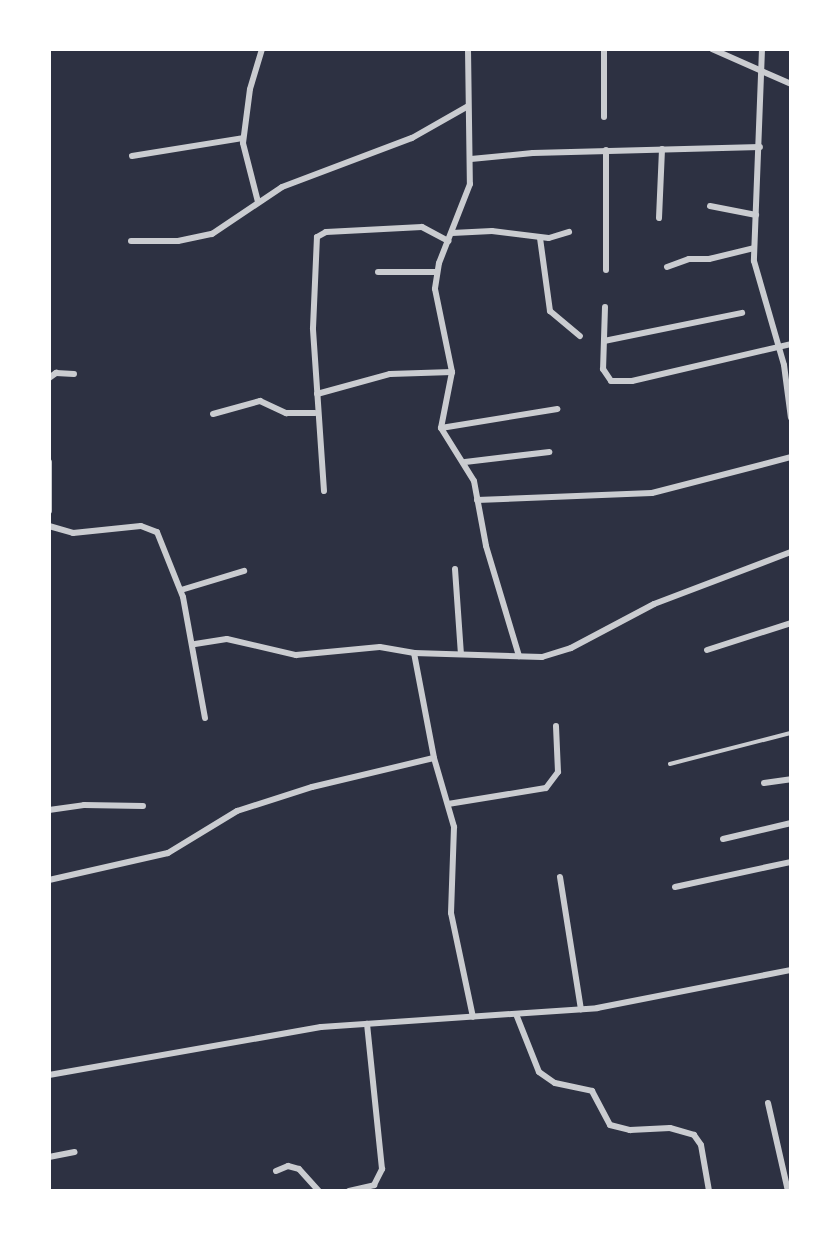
<!DOCTYPE html>
<style>
body{margin:0}
#map{position:relative;width:840px;height:1240px;overflow:hidden;background:#2d3142;font-family:Roboto,sans-serif}
div>[style]{position:absolute}
[style*='--x']{left:calc(var(--x)*1px);top:calc(var(--y)*1px);width:calc(var(--w)*1px);rotate:calc(var(--a)*1deg)}
.service>*{height:3.5px;margin:-1.75px;padding:0 1.75px;transform-origin:1.75px;border-radius:1.75px;background:#caccd0}
.minor>*{height:6px;margin:-3px;padding:0 3px;transform-origin:3px;border-radius:3px;background:#caccd0}
span{translate:-50% -50%;white-space:nowrap;text-align:center;line-height:1.15;-webkit-text-stroke:7px #fff;paint-order:stroke}
.frame{position:absolute;inset:0;border:51px solid #fff;pointer-events:none}
</style>
<div id="map">
<div class="service">
<div style="--x:670;--y:764;--w:125;--a:-14.4"></div>
</div>
<div class="minor">
<div style="--x:468;--y:49;--w:135;--a:89.2"></div>
<div style="--x:470;--y:184;--w:85;--a:111.4"></div>
<div style="--x:439;--y:263;--w:26;--a:99"></div>
<div style="--x:435;--y:289;--w:85;--a:78.4"></div>
<div style="--x:452;--y:372;--w:57;--a:101.1"></div>
<div style="--x:441;--y:428;--w:62;--a:58.1"></div>
<div style="--x:474;--y:481;--w:66;--a:79.5"></div>
<div style="--x:486;--y:546;--w:115;--a:73.3"></div>
<div style="--x:712;--y:49;--w:86;--a:23.9"></div>
<div style="--x:762;--y:49;--w:212;--a:92.2"></div>
<div style="--x:754;--y:261;--w:108;--a:73.9"></div>
<div style="--x:784;--y:365;--w:53;--a:82.5"></div>
<div style="--x:604;--y:117;--w:68;--a:-90"></div>
<div style="--x:132;--y:156;--w:112;--a:-9.2"></div>
<div style="--x:471;--y:159;--w:62;--a:-5.5"></div>
<div style="--x:533;--y:153;--w:227;--a:-1.5"></div>
<div style="--x:258;--y:202;--w:61;--a:-104.3"></div>
<div style="--x:243;--y:143;--w:54;--a:-82.6"></div>
<div style="--x:250;--y:89;--w:42;--a:-73.3"></div>
<div style="--x:710;--y:206;--w:47;--a:11.1"></div>
<div style="--x:659;--y:218;--w:69;--a:-87.5"></div>
<div style="--x:452;--y:233;--w:40;--a:-2.9"></div>
<div style="--x:492;--y:231;--w:57;--a:7"></div>
<div style="--x:549;--y:238;--w:21;--a:-17"></div>
<div style="--x:540;--y:238;--w:74;--a:82.2"></div>
<div style="--x:550;--y:311;--w:39;--a:40"></div>
<div style="--x:131;--y:241;--w:47;--a:0"></div>
<div style="--x:178;--y:241;--w:35;--a:-12"></div>
<div style="--x:212;--y:234;--w:84;--a:-33.9"></div>
<div style="--x:282;--y:187;--w:139;--a:-20.7"></div>
<div style="--x:412;--y:138;--w:64;--a:-29.7"></div>
<div style="--x:667;--y:267;--w:23;--a:-20"></div>
<div style="--x:689;--y:259;--w:20;--a:0"></div>
<div style="--x:709;--y:259;--w:46;--a:-13.7"></div>
<div style="--x:606;--y:270;--w:120;--a:-90"></div>
<div style="--x:378;--y:272;--w:59;--a:0"></div>
<div style="--x:605;--y:307;--w:62;--a:91.8"></div>
<div style="--x:603;--y:369;--w:14;--a:56"></div>
<div style="--x:611;--y:381;--w:21;--a:0"></div>
<div style="--x:632;--y:381;--w:163;--a:-13.1"></div>
<div style="--x:604;--y:341;--w:141;--a:-11.5"></div>
<div style="--x:49;--y:378;--w:9;--a:-36"></div>
<div style="--x:56;--y:373;--w:18;--a:3"></div>
<div style="--x:317;--y:394;--w:76;--a:-15.3"></div>
<div style="--x:390;--y:374;--w:62;--a:-1.8"></div>
<div style="--x:213;--y:414;--w:49;--a:-15.5"></div>
<div style="--x:260;--y:401;--w:29;--a:25"></div>
<div style="--x:286;--y:413;--w:29;--a:0"></div>
<div style="--x:441;--y:428;--w:118;--a:-9.3"></div>
<div style="--x:49;--y:462;--w:49;--a:90"></div>
<div style="--x:465;--y:462;--w:85;--a:-6.8"></div>
<div style="--x:324;--y:491;--w:163;--a:-93.9"></div>
<div style="--x:313;--y:328;--w:91;--a:-87.5"></div>
<div style="--x:317;--y:237;--w:10;--a:-29"></div>
<div style="--x:326;--y:232;--w:96;--a:-3"></div>
<div style="--x:422;--y:227;--w:30;--a:28"></div>
<div style="--x:477;--y:500;--w:175;--a:-2.3"></div>
<div style="--x:652;--y:493;--w:144;--a:-14.5"></div>
<div style="--x:49;--y:526;--w:25;--a:16"></div>
<div style="--x:73;--y:533;--w:68;--a:-5.9"></div>
<div style="--x:141;--y:526;--w:17;--a:21"></div>
<div style="--x:157;--y:532;--w:70;--a:68.2"></div>
<div style="--x:183;--y:597;--w:123;--a:79.7"></div>
<div style="--x:455;--y:569;--w:85;--a:86"></div>
<div style="--x:181;--y:590;--w:66;--a:-16.8"></div>
<div style="--x:195;--y:644;--w:32;--a:-9"></div>
<div style="--x:227;--y:639;--w:71;--a:13.1"></div>
<div style="--x:296;--y:655;--w:84;--a:-5.4"></div>
<div style="--x:380;--y:647;--w:35;--a:10"></div>
<div style="--x:414;--y:653;--w:128;--a:1.8"></div>
<div style="--x:542;--y:657;--w:30;--a:-17"></div>
<div style="--x:571;--y:648;--w:94;--a:-27.9"></div>
<div style="--x:654;--y:604;--w:147;--a:-20.8"></div>
<div style="--x:707;--y:650;--w:88;--a:-17.8"></div>
<div style="--x:414;--y:653;--w:107;--a:79.2"></div>
<div style="--x:434;--y:758;--w:72;--a:73.8"></div>
<div style="--x:454;--y:827;--w:86;--a:92"></div>
<div style="--x:451;--y:913;--w:106;--a:78.1"></div>
<div style="--x:764;--y:783;--w:27;--a:-8"></div>
<div style="--x:448;--y:804;--w:99;--a:-9.3"></div>
<div style="--x:546;--y:788;--w:20;--a:-53"></div>
<div style="--x:558;--y:772;--w:46;--a:-92.5"></div>
<div style="--x:49;--y:810;--w:35;--a:-8"></div>
<div style="--x:84;--y:805;--w:59;--a:1"></div>
<div style="--x:723;--y:839;--w:70;--a:-13.2"></div>
<div style="--x:560;--y:877;--w:134;--a:81"></div>
<div style="--x:49;--y:880;--w:122;--a:-12.8"></div>
<div style="--x:168;--y:853;--w:81;--a:-31.3"></div>
<div style="--x:237;--y:811;--w:79;--a:-17.7"></div>
<div style="--x:312;--y:787;--w:125;--a:-13.4"></div>
<div style="--x:675;--y:887;--w:119;--a:-12.2"></div>
<div style="--x:516;--y:1014;--w:62;--a:68.4"></div>
<div style="--x:539;--y:1072;--w:19;--a:35"></div>
<div style="--x:555;--y:1083;--w:38;--a:12"></div>
<div style="--x:592;--y:1091;--w:38;--a:62"></div>
<div style="--x:610;--y:1125;--w:21;--a:14"></div>
<div style="--x:630;--y:1130;--w:40;--a:-2.9"></div>
<div style="--x:670;--y:1128;--w:25;--a:16"></div>
<div style="--x:694;--y:1135;--w:12;--a:55"></div>
<div style="--x:701;--y:1145;--w:47;--a:80.1"></div>
<div style="--x:49;--y:1075;--w:276;--a:-10"></div>
<div style="--x:321;--y:1027;--w:277;--a:-3.9"></div>
<div style="--x:597;--y:1008;--w:198;--a:-11.1"></div>
<div style="--x:768;--y:1103;--w:90;--a:77.2"></div>
<div style="--x:49;--y:1157;--w:26;--a:-11"></div>
<div style="--x:276;--y:1171;--w:13;--a:-23"></div>
<div style="--x:288;--y:1166;--w:11;--a:15"></div>
<div style="--x:299;--y:1169;--w:30;--a:48"></div>
<div style="--x:349;--y:1191;--w:26;--a:-13"></div>
<div style="--x:374;--y:1185;--w:18;--a:-63"></div>
<div style="--x:382;--y:1169;--w:146;--a:-95.9"></div>
</div>
<div class="frame"></div>
</div>
